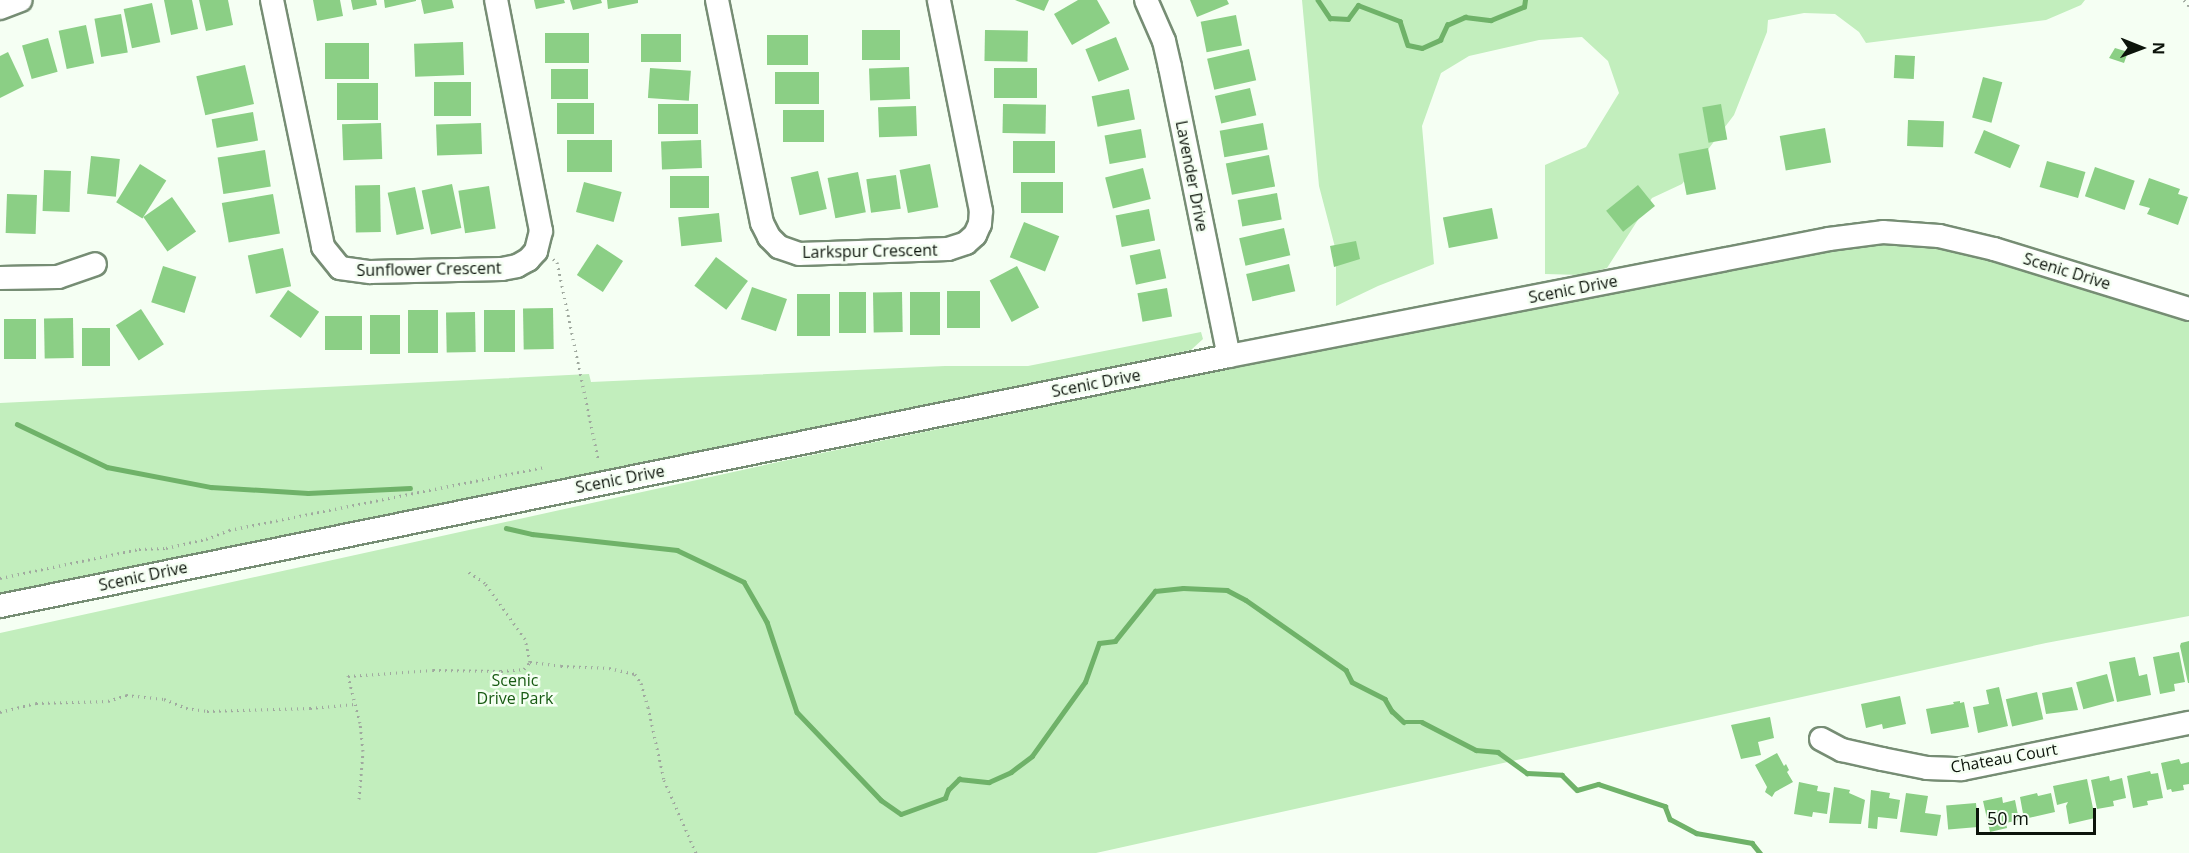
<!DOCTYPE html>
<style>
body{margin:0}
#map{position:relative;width:2189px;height:853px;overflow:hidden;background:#f5fff3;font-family:"Open Sans",sans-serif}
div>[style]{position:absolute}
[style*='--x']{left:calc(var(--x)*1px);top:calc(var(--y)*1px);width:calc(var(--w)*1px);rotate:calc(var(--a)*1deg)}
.green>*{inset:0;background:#c2eebd}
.stream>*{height:4.5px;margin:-2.25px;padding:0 2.25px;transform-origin:2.25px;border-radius:2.25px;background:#6fb269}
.building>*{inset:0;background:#8bcf85;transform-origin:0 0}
.path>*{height:3px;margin-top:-1.5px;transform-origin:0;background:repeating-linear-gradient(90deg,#a0a99f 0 1.5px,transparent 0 6px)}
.roads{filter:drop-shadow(2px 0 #768d74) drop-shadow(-2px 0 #768d74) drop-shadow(0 2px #768d74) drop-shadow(0 -2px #768d74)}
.minor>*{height:22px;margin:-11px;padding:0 11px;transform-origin:11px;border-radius:11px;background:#fff}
span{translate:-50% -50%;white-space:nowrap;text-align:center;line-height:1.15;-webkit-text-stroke:5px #f5fff3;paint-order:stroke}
.street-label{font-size:16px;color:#0c140b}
.park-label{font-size:16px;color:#185b13}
.north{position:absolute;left:2111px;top:18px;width:60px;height:60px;-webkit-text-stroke:4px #f5fff3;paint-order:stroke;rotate:91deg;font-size:16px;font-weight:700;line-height:24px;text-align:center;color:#0c140b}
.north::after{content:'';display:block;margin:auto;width:21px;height:27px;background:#0c140b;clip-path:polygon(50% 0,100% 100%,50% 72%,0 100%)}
.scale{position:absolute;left:1976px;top:808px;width:120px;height:27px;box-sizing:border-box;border:3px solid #0c140b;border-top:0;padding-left:8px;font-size:18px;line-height:21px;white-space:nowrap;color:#0c140b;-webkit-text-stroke:4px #f5fff3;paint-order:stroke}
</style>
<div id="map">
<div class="green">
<div style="clip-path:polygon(1302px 0,2085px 0,2081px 5px,2046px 20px,1866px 43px,1859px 32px,1835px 14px,1804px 13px,1768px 20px,1767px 32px,1734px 115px,1682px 184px,1652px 198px,1607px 268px,1581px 275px,1545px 274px,1545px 165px,1586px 147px,1619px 93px,1608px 61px,1582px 37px,1539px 40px,1469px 56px,1441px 73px,1422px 126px,1434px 264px,1378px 286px,1336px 306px,1336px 251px,1319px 186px)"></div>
<div style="clip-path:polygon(1918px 241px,1973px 252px,2189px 321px,2189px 616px,2046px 643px,1096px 853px,0 853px,0 633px,783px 461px,1166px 382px,1660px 281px,1861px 245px)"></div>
<div style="clip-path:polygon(1201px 332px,1203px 339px,1191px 350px,0 597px,0 403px,589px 374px,591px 382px,945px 366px,1028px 366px)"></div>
</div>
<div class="stream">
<div style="--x:1318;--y:0;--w:22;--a:56"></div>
<div style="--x:1330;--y:18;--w:18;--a:3"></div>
<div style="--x:1348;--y:19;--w:17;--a:-54"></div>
<div style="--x:1358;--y:5;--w:45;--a:20.9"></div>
<div style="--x:1400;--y:21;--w:25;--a:72"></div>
<div style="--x:1408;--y:45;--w:14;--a:12"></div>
<div style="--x:1422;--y:48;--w:20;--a:-24"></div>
<div style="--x:1440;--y:40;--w:17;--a:-65"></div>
<div style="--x:1447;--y:25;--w:20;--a:-24"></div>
<div style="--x:1465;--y:17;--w:26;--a:7"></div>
<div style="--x:1491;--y:20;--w:35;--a:-22"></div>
<div style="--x:1524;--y:7;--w:7;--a:-82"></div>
<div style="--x:17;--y:424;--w:100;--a:25.5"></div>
<div style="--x:107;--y:467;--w:106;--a:10.9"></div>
<div style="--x:211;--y:487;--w:97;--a:3.5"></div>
<div style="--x:308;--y:493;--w:102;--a:-2.8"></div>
<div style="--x:506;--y:528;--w:27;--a:13"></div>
<div style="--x:532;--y:534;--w:146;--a:6.3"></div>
<div style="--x:677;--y:550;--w:74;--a:25.5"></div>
<div style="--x:744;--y:582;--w:46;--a:60.1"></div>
<div style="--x:767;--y:622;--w:95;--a:71.6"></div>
<div style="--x:797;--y:712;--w:122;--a:46.3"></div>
<div style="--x:881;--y:800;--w:24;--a:35"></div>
<div style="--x:901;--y:814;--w:47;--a:-20"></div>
<div style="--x:945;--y:798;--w:9;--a:-69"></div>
<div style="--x:948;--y:790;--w:16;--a:-45"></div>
<div style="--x:959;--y:779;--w:30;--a:6"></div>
<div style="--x:989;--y:782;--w:24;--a:-24"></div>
<div style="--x:1011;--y:772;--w:26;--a:-37"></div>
<div style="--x:1032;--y:756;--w:91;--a:-54.4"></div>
<div style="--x:1085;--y:682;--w:41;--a:-70.3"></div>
<div style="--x:1099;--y:643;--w:16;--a:-7"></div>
<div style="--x:1115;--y:641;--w:64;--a:-51.3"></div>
<div style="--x:1155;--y:591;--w:28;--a:-6"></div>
<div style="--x:1183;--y:588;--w:44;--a:2.6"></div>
<div style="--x:1227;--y:590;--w:21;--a:28"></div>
<div style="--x:1246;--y:600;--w:122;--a:35"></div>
<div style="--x:1346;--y:670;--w:13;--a:63"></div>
<div style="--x:1352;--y:682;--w:37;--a:27"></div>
<div style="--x:1385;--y:699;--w:14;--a:60"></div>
<div style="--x:1392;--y:711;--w:16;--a:43"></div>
<div style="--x:1404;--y:722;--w:18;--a:0"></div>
<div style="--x:1422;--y:722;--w:61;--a:27.4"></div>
<div style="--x:1476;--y:750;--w:22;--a:5"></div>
<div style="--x:1498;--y:752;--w:36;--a:36"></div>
<div style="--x:1527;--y:773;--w:35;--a:3"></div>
<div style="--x:1562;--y:775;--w:21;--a:45"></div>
<div style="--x:1577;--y:790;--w:22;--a:-16"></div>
<div style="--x:1598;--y:784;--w:71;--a:18.2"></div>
<div style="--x:1665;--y:806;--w:14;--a:69"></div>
<div style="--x:1670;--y:819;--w:30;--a:28"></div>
<div style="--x:1696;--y:833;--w:57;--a:10.1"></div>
<div style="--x:1752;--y:843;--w:13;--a:51"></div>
</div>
<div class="building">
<div style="clip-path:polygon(164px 0,192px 0,198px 29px,171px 35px)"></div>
<div style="clip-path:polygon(199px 0,228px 0,233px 25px,206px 31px)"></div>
<div style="clip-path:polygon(313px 0,340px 0,343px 16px,317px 21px)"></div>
<div style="clip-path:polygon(351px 0,376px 0,377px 5px,353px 10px)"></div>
<div style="clip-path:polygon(384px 0,416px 0,416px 1px,385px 8px)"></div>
<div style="clip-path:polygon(421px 0,452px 0,454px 8px,424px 14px)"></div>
<div style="clip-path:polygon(534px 0,564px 0,565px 3px,536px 9px)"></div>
<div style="clip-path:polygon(570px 0,601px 0,602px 3px,573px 10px)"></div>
<div style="clip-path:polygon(607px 0,638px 0,638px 3px,608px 9px)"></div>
<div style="clip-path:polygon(1015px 0,1049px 0,1044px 11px)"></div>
<div style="clip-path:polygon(1078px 0,1097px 0,1110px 23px,1072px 45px,1054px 14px)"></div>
<div style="clip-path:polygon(1190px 0,1227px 0,1229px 4px,1197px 17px)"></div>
<div style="left:152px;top:3px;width:40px;height:29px;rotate:78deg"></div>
<div style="left:121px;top:14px;width:39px;height:27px;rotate:80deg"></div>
<div style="left:1236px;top:15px;width:31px;height:36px;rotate:79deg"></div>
<div style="left:86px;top:25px;width:39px;height:28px;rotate:78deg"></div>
<div style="left:900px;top:30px;width:30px;height:38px;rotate:90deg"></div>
<div style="left:985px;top:30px;width:43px;height:31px;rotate:1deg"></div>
<div style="left:589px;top:33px;width:30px;height:44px;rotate:90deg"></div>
<div style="left:641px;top:34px;width:40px;height:28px"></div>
<div style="left:767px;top:35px;width:41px;height:30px"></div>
<div style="left:1116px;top:37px;width:35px;height:33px;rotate:68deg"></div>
<div style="left:48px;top:38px;width:35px;height:27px;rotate:74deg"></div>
<div style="left:463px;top:42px;width:33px;height:49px;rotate:88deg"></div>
<div style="left:325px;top:43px;width:44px;height:36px"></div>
<div style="clip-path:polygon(2115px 48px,2128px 52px,2124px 63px,2109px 58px)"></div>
<div style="left:1249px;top:49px;width:32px;height:43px;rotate:77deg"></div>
<div style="clip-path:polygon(8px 52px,24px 86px,0 98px,0 56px)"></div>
<div style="left:1895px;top:55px;width:20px;height:23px;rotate:3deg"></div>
<div style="left:245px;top:65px;width:40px;height:50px;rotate:77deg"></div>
<div style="left:909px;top:67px;width:32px;height:40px;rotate:88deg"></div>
<div style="left:650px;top:68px;width:41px;height:30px;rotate:4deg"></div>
<div style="left:994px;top:68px;width:43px;height:30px"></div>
<div style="left:551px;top:69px;width:37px;height:30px"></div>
<div style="left:775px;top:72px;width:44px;height:32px"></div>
<div style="left:1983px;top:77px;width:20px;height:42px;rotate:15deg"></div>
<div style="left:434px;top:82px;width:37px;height:34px"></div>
<div style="left:337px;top:83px;width:41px;height:37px"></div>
<div style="left:1250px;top:88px;width:28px;height:36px;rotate:77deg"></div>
<div style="left:1129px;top:89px;width:31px;height:38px;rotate:79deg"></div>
<div style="left:594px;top:103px;width:31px;height:37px;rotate:90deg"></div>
<div style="left:658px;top:104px;width:40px;height:30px"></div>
<div style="left:1003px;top:104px;width:43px;height:29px;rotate:1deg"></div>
<div style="left:1721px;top:104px;width:36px;height:19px;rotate:80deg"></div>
<div style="left:916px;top:106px;width:30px;height:38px;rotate:88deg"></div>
<div style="left:783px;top:110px;width:41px;height:32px"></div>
<div style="left:253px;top:112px;width:29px;height:42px;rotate:80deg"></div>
<div style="left:1908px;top:120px;width:36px;height:26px;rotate:2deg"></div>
<div style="left:381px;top:123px;width:36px;height:39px;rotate:88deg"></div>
<div style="left:481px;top:123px;width:31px;height:45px;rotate:88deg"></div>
<div style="left:1263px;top:123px;width:27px;height:44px;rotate:80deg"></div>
<div style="left:1825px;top:128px;width:35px;height:46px;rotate:80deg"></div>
<div style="left:1141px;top:129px;width:29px;height:37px;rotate:80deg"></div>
<div style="left:1984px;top:130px;width:39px;height:25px;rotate:23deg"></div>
<div style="left:567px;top:140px;width:45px;height:32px"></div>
<div style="left:701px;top:140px;width:28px;height:40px;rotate:88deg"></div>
<div style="left:1013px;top:141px;width:42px;height:32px"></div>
<div style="left:1708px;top:148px;width:42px;height:30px;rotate:79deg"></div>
<div style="left:265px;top:150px;width:37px;height:48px;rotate:81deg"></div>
<div style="left:1269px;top:155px;width:32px;height:44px;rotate:79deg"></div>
<div style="left:91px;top:156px;width:29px;height:38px;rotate:6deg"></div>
<div style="left:2047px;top:161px;width:40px;height:27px;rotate:16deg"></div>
<div style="left:140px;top:164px;width:31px;height:45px;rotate:32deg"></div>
<div style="left:930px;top:164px;width:44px;height:31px;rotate:79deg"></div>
<div style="left:2095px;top:167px;width:42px;height:31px;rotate:19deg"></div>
<div style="left:1143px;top:168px;width:32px;height:39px;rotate:76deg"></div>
<div style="left:44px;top:170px;width:27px;height:41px;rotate:2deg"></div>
<div style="left:818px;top:171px;width:39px;height:28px;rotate:77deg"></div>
<div style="left:858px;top:172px;width:41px;height:31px;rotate:79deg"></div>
<div style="left:896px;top:175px;width:34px;height:30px;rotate:82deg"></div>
<div style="left:709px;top:176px;width:32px;height:39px;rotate:90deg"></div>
<div style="clip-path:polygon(2149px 178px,2180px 189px,2178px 194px,2188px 197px,2178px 225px,2147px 214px,2150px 208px,2139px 205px)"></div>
<div style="left:584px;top:182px;width:39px;height:31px;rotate:15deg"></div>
<div style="left:1021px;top:182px;width:42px;height:31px"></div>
<div style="left:452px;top:184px;width:45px;height:31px;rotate:78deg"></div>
<div style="left:380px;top:185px;width:47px;height:25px;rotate:89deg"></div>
<div style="left:1638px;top:185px;width:27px;height:41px;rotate:51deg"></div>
<div style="left:489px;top:186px;width:43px;height:31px;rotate:81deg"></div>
<div style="left:415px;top:187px;width:43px;height:28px;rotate:78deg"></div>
<div style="left:1277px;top:193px;width:27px;height:40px;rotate:80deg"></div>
<div style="left:7px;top:194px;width:30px;height:39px;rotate:2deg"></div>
<div style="left:273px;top:194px;width:40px;height:52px;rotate:80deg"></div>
<div style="left:172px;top:197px;width:42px;height:35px;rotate:55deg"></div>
<div style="left:1492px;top:208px;width:31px;height:50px;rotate:79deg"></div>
<div style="left:1149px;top:209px;width:32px;height:34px;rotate:79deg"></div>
<div style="left:719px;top:213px;width:29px;height:41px;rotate:84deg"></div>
<div style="left:1024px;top:222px;width:38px;height:38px;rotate:22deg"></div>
<div style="left:1284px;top:228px;width:28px;height:46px;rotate:77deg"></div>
<div style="clip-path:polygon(1356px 241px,1360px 259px,1334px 267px,1330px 246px)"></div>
<div style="left:597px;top:244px;width:31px;height:37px;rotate:33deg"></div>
<div style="left:283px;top:248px;width:39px;height:36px;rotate:78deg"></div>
<div style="left:1160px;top:249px;width:30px;height:31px;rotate:78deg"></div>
<div style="left:716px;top:257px;width:40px;height:36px;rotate:37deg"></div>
<div style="left:1289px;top:264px;width:28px;height:44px;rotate:77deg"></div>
<div style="left:163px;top:266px;width:35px;height:38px;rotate:18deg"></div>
<div style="left:1017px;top:266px;width:47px;height:31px;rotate:62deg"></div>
<div style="left:752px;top:287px;width:37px;height:34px;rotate:19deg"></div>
<div style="left:1167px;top:288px;width:29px;height:30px;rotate:80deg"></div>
<div style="left:288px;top:290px;width:38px;height:32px;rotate:35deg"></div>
<div style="left:947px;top:291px;width:33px;height:37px"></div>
<div style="left:839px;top:292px;width:27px;height:41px"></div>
<div style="left:902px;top:292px;width:40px;height:29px;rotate:89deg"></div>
<div style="left:910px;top:292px;width:30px;height:43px"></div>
<div style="left:797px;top:294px;width:33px;height:42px"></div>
<div style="left:553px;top:308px;width:41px;height:30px;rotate:89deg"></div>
<div style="left:141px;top:309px;width:42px;height:30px;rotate:57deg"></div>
<div style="left:408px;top:310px;width:30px;height:43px"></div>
<div style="left:515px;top:310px;width:42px;height:31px;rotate:90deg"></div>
<div style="left:475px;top:312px;width:40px;height:29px;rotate:89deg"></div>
<div style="left:370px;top:315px;width:30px;height:39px"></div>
<div style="left:362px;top:316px;width:34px;height:37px;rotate:90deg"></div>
<div style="left:73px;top:318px;width:40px;height:29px;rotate:89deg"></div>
<div style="left:4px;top:319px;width:32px;height:40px"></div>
<div style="left:82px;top:328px;width:28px;height:38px"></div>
<div style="clip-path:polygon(2189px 641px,2189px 683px,2188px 683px,2180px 646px,2181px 643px)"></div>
<div style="clip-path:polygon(2179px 652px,2185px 682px,2174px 684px,2175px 691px,2160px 694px,2153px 657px)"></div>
<div style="clip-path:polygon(2135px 657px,2139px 676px,2147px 674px,2151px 695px,2117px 702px,2109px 662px)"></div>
<div style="left:2107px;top:674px;width:28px;height:32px;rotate:75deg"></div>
<div style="clip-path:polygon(1999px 687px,2008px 726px,1978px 733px,1973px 707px,1989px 704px,1986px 690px)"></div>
<div style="clip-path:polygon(2072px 687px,2078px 710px,2046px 714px,2042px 693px)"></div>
<div style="left:2037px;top:692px;width:28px;height:32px;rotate:77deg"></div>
<div style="clip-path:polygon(1900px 696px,1906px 724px,1883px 729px,1882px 724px,1866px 728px,1861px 704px)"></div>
<div style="clip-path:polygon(1960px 701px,1960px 703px,1964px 702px,1969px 727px,1931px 734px,1926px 709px,1954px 704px,1953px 702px)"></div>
<div style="clip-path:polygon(1770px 717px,1774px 738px,1758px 742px,1761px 755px,1741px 759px,1731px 725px)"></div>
<div style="clip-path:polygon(1777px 753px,1784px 766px,1786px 764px,1789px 770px,1787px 772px,1793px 782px,1775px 792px,1772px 797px,1765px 792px,1767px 787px,1755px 765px)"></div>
<div style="clip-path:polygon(2179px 759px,2181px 764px,2189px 762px,2189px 784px,2183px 785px,2184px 790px,2172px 792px,2171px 789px,2167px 790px,2161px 763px)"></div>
<div style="clip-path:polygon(2150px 771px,2151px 774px,2158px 773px,2163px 798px,2147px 801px,2148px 805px,2133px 808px,2127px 776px)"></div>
<div style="clip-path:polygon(2109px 776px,2110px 781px,2122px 778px,2126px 798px,2113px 801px,2114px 806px,2097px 809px,2091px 780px)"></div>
<div style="clip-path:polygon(2087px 779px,2095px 818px,2069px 824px,2066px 806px,2068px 802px,2057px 805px,2053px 786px)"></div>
<div style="clip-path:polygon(1799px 782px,1818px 786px,1817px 791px,1830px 793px,1827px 814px,1813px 812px,1812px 817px,1794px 814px)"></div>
<div style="clip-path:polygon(1834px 787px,1850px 790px,1849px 793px,1865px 800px,1861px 824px,1829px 823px)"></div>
<div style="clip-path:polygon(1871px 790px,1890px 793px,1889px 798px,1900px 800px,1897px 819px,1878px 817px,1877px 829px,1868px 828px)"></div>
<div style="clip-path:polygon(1906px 793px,1928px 796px,1925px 813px,1941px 815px,1937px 836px,1900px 832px)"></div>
<div style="clip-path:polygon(2037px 793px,2038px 796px,2051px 793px,2055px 812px,2024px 819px,2020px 797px)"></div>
<div style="clip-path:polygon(2002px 797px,2003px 803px,2015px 800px,2019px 820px,2006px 823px,2007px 828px,1990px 832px,1983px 801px)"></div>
<div style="left:1976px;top:803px;width:24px;height:30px;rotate:85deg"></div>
</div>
<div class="path">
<div style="--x:2184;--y:0;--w:8;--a:50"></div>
<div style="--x:553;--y:259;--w:5;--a:37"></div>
<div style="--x:557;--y:262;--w:200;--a:78.2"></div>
<div style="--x:0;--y:578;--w:142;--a:-11.8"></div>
<div style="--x:139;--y:549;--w:27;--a:-2"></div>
<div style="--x:166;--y:548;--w:41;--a:-12.7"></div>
<div style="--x:206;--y:539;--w:25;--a:-21"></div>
<div style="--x:229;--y:530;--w:321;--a:-11.3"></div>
<div style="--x:530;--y:662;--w:31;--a:7"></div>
<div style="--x:561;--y:666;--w:48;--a:2.4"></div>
<div style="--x:609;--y:668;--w:27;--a:13"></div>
<div style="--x:635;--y:674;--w:11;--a:56"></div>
<div style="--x:641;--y:683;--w:25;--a:74"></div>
<div style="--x:648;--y:707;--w:75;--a:77.6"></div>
<div style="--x:664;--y:780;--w:80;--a:66.3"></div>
<div style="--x:0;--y:712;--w:37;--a:-14"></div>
<div style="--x:36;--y:703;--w:72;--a:-1.6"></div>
<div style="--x:108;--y:701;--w:19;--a:-18"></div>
<div style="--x:126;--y:695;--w:38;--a:6"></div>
<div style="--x:164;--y:699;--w:24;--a:22"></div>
<div style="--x:186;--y:708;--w:21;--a:8"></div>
<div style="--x:207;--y:711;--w:103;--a:-1.7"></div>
<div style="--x:310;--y:708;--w:45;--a:-5.1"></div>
<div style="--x:359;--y:799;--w:48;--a:-85.2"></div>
<div style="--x:363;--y:751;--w:28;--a:-96"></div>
<div style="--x:360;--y:723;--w:49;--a:-104.3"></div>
<div style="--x:348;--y:676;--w:85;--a:-4"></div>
<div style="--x:433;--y:670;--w:68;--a:0.8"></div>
<div style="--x:501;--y:671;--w:23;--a:-5"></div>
<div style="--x:524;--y:669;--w:9;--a:-49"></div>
<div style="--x:530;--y:662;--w:24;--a:-102"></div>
<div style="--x:525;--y:639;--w:69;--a:-125.5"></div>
<div style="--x:485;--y:583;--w:22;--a:-146"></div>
</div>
<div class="roads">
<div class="minor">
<div style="--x:272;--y:0;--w:252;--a:78.3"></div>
<div style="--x:323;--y:247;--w:27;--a:51"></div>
<div style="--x:340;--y:268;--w:30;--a:8"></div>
<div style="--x:370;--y:272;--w:132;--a:-1.3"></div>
<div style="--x:502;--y:269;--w:15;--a:-11"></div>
<div style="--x:517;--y:266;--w:13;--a:-29"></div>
<div style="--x:528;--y:260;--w:12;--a:-48"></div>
<div style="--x:536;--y:251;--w:21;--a:-76"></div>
<div style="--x:541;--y:231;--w:235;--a:-101"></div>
<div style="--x:717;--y:0;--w:227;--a:78.6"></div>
<div style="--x:762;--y:223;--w:16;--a:63"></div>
<div style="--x:769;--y:237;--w:14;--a:45"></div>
<div style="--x:779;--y:247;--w:21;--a:19"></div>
<div style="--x:799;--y:254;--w:149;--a:-1.9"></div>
<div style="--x:948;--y:249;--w:19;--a:-18"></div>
<div style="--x:966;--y:243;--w:12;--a:-42"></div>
<div style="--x:975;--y:235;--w:12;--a:-66"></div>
<div style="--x:980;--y:224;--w:13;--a:-86"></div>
<div style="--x:981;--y:211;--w:215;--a:-101.3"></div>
<div style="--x:1146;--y:0;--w:45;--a:66.3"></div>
<div style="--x:1164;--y:41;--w:27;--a:77"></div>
<div style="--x:1170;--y:67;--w:295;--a:78.5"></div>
<div style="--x:0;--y:8;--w:22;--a:-21"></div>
<div style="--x:0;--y:278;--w:58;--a:-1"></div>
<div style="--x:58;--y:277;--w:39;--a:-19"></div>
<div style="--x:0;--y:606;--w:1254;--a:-11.5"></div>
<div style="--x:1229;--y:356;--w:611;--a:-11.03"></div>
<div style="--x:1829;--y:239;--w:54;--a:-7.4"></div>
<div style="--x:1883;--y:232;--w:56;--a:4.1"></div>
<div style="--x:1939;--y:236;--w:57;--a:13.3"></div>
<div style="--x:1994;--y:249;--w:204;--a:17.1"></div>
<div style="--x:1821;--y:739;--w:24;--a:28"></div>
<div style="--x:1842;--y:750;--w:41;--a:12.7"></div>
<div style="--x:1882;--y:759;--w:46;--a:11.3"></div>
<div style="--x:1927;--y:768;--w:35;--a:2"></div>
<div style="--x:1962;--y:769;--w:232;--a:-11.5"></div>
</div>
</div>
<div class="street-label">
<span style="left:1192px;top:176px;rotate:79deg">Lavender Drive</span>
<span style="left:870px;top:251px;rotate:-1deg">Larkspur Crescent</span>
<span style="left:429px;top:269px;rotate:-1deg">Sunflower Crescent</span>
<span style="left:2067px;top:271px;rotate:17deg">Scenic Drive</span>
<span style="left:1573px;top:289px;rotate:-11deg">Scenic Drive</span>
<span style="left:1096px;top:383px;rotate:-11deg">Scenic Drive</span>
<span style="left:620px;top:479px;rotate:-11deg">Scenic Drive</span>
<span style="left:143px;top:576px;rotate:-12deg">Scenic Drive</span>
<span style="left:2004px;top:758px;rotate:-10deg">Chateau Court</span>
</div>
<div class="park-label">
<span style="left:515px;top:689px">Scenic<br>Drive Park</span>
</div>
<div class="north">N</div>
<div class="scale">50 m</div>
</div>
